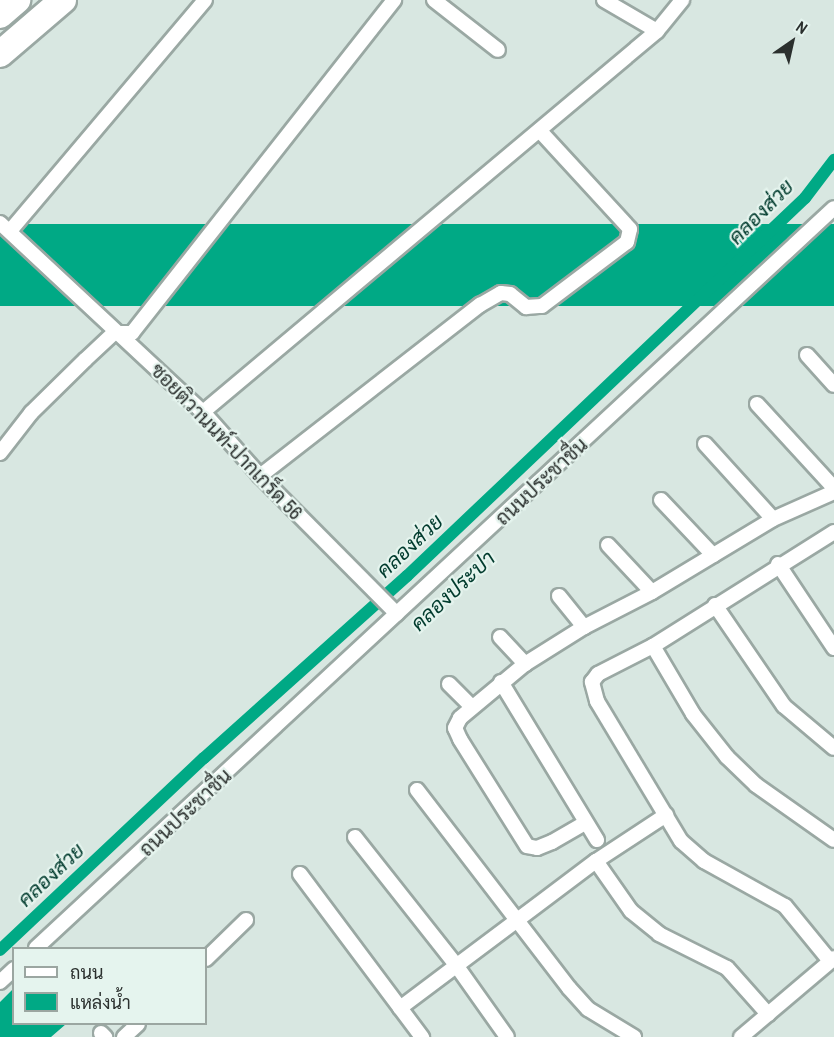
<!DOCTYPE html>
<meta charset="utf-8">
<style>
body{margin:0}
#map{position:relative;width:834px;height:1037px;overflow:hidden;background:#d8e7e1;font-family:"Archivo Narrow",Sarabun,sans-serif}
div>[style]{position:absolute}
[style*='--x']{left:calc(var(--x)*1px);top:calc(var(--y)*1px);width:calc(var(--w)*1px);rotate:calc(var(--a)*1deg)}
.water>*{inset:0;background:#00a985;transform-origin:0 0}
.canal>*{height:12px;margin:-6px;padding:0 6px;transform-origin:6px;border-radius:6px;background:#00a985}
.roads{filter:drop-shadow(2px 0 #9aa8a3) drop-shadow(-2px 0 #9aa8a3) drop-shadow(0 2px #9aa8a3) drop-shadow(0 -2px #9aa8a3)}
.street>*{height:14px;margin:-7px;padding:0 7px;transform-origin:7px;border-radius:7px;background:#fff}
.highway>*{height:26px;margin:-13px;padding:0 13px;transform-origin:13px;border-radius:13px;background:#fff}
span{translate:-50% -50%;white-space:nowrap;text-align:center;line-height:1.15;-webkit-text-stroke:4.5px #e5f4ee;paint-order:stroke}
.street-label{font-size:20px;color:#2b302e}
.water-label{font-size:21px;color:#003b2d;font-style:italic}
.legend{position:absolute;left:12px;top:947px;width:195px;height:78px;box-sizing:border-box;background:#e5f4ee;border:2px solid #9ba6a1;margin:0;padding:8px 10px;list-style:none;font-size:18px;color:#2b302e}
.legend li{display:flex;align-items:center;gap:12px;height:30px}
.legend b{width:30px;border:2px solid #9ba6a1}
.north{position:absolute;left:762px;top:12px;width:60px;height:60px;-webkit-text-stroke:4px #e5f4ee;paint-order:stroke;rotate:34deg;font-size:16px;font-weight:700;line-height:24px;text-align:center;color:#2b302e}
.north::after{content:'';display:block;margin:auto;width:21px;height:27px;background:#2b302e;clip-path:polygon(50% 0,100% 100%,50% 72%,0 100%)}
</style>
<div id="map">
<div class="water">
<div style="left:834px;top:224px;width:82px;height:1062px;rotate:90deg"></div>
<div style="clip-path:polygon(13px 989px,14px 1024px,66px 1024px,51px 1037px,0 1037px,0 1002px)"></div>
</div>
<div class="canal">
<div style="--x:0;--y:950;--w:280;--a:-43.3"></div>
<div style="--x:204;--y:758;--w:273;--a:-41.9"></div>
<div style="--x:407;--y:576;--w:549;--a:-43.52"></div>
<div style="--x:805;--y:198;--w:48;--a:-52.7"></div>
</div>
<div class="roads">
<div class="street">
<div style="--x:434;--y:0;--w:81;--a:38"></div>
<div style="--x:604;--y:0;--w:61;--a:30.3"></div>
<div style="--x:0;--y:223;--w:277;--a:43"></div>
<div style="--x:203;--y:412;--w:86;--a:48.3"></div>
<div style="--x:260;--y:476;--w:194;--a:45.2"></div>
<div style="--x:10;--y:231;--w:302;--a:-49.8"></div>
<div style="--x:807;--y:355;--w:40;--a:48"></div>
<div style="--x:757;--y:404;--w:114;--a:47.5"></div>
<div style="--x:203;--y:412;--w:593;--a:-40"></div>
<div style="--x:657;--y:31;--w:40;--a:-51"></div>
<div style="--x:705;--y:444;--w:101;--a:47.8"></div>
<div style="--x:0;--y:453;--w:51;--a:-52.2"></div>
<div style="--x:31;--y:413;--w:76;--a:-44.5"></div>
<div style="--x:85;--y:360;--w:40;--a:-43"></div>
<div style="--x:114;--y:333;--w:18;--a:0"></div>
<div style="--x:132;--y:333;--w:424;--a:-51.8"></div>
<div style="--x:260;--y:476;--w:279;--a:-37.9"></div>
<div style="--x:480;--y:305;--w:24;--a:-30"></div>
<div style="--x:501;--y:293;--w:9;--a:6"></div>
<div style="--x:510;--y:294;--w:21;--a:39"></div>
<div style="--x:526;--y:307;--w:16;--a:-4"></div>
<div style="--x:542;--y:306;--w:106;--a:-37"></div>
<div style="--x:627;--y:242;--w:13;--a:-77"></div>
<div style="--x:630;--y:229;--w:134;--a:-132.6"></div>
<div style="--x:661;--y:500;--w:76;--a:46.6"></div>
<div style="--x:608;--y:545;--w:64;--a:46.9"></div>
<div style="--x:778;--y:564;--w:101;--a:56.3"></div>
<div style="--x:559;--y:596;--w:40;--a:51"></div>
<div style="--x:715;--y:605;--w:122;--a:55.7"></div>
<div style="--x:784;--y:706;--w:65;--a:40"></div>
<div style="--x:500;--y:637;--w:37;--a:47"></div>
<div style="--x:653;--y:646;--w:79;--a:59.5"></div>
<div style="--x:693;--y:714;--w:55;--a:51.7"></div>
<div style="--x:727;--y:757;--w:40;--a:44"></div>
<div style="--x:756;--y:785;--w:95;--a:35.2"></div>
<div style="--x:501;--y:682;--w:185;--a:58.7"></div>
<div style="--x:449;--y:684;--w:31;--a:45"></div>
<div style="--x:417;--y:790;--w:250;--a:52.5"></div>
<div style="--x:569;--y:988;--w:28;--a:48"></div>
<div style="--x:588;--y:1009;--w:54;--a:31.3"></div>
<div style="--x:585;--y:823;--w:38;--a:150"></div>
<div style="--x:552;--y:842;--w:16;--a:158"></div>
<div style="--x:537;--y:848;--w:10;--a:-169"></div>
<div style="--x:527;--y:846;--w:126;--a:-122.1"></div>
<div style="--x:460;--y:739;--w:12;--a:-114"></div>
<div style="--x:455;--y:728;--w:11;--a:-63"></div>
<div style="--x:460;--y:718;--w:85;--a:-39.7"></div>
<div style="--x:525;--y:664;--w:70;--a:-32.1"></div>
<div style="--x:584;--y:627;--w:76;--a:-27.2"></div>
<div style="--x:652;--y:592;--w:141;--a:-31.1"></div>
<div style="--x:773;--y:519;--w:67;--a:-23.9"></div>
<div style="--x:355;--y:837;--w:163;--a:51.7"></div>
<div style="--x:456;--y:965;--w:88;--a:54.7"></div>
<div style="--x:596;--y:861;--w:61;--a:55"></div>
<div style="--x:631;--y:911;--w:36;--a:39"></div>
<div style="--x:659;--y:934;--w:76;--a:26.6"></div>
<div style="--x:727;--y:968;--w:62;--a:48.3"></div>
<div style="--x:300;--y:874;--w:204;--a:53.2"></div>
<div style="--x:36;--y:948;--w:1088;--a:-42.84"></div>
<div style="--x:206;--y:959;--w:56;--a:-44.3"></div>
<div style="--x:830;--y:961;--w:71;--a:-129.3"></div>
<div style="--x:785;--y:906;--w:93;--a:-150.9"></div>
<div style="--x:704;--y:861;--w:30;--a:-139"></div>
<div style="--x:681;--y:841;--w:163;--a:-121"></div>
<div style="--x:597;--y:701;--w:20;--a:-105"></div>
<div style="--x:592;--y:682;--w:10;--a:-53"></div>
<div style="--x:598;--y:674;--w:62;--a:-27"></div>
<div style="--x:653;--y:646;--w:214;--a:-32.2"></div>
<div style="--x:0;--y:982;--w:19;--a:-43"></div>
<div style="--x:400;--y:1008;--w:245;--a:-36.9"></div>
<div style="--x:596;--y:861;--w:84;--a:-33.3"></div>
<div style="--x:101;--y:1033;--w:6;--a:45"></div>
<div style="--x:124;--y:1037;--w:19;--a:-43"></div>
<div style="--x:741;--y:1037;--w:122;--a:-40.3"></div>
</div>
<div class="highway">
<div style="--x:0;--y:15;--w:23;--a:-41"></div>
<div style="--x:0;--y:54;--w:83;--a:-40.6"></div>
</div>
</div>
<div class="street-label">
<span style="left:227px;top:441px;rotate:46deg">ซอยติวานนท์-ปากเกร็ด 56</span>
<span style="left:541px;top:481px;rotate:-43deg">ถนนประชาชื่น</span>
<span style="left:185px;top:812px;rotate:-43deg">ถนนประชาชื่น</span>
</div>
<div class="water-label">
<span style="left:761px;top:212px;rotate:-45deg">คลองส่วย</span>
<span style="left:410px;top:546px;rotate:-43deg">คลองส่วย</span>
<span style="left:453px;top:591px;rotate:-43deg">คลองประปา</span>
<span style="left:51px;top:875px;rotate:-43deg">คลองส่วย</span>
</div>
<ul class="legend">
<li><b style="height:8px;background:#fff"></b>ถนน</li>
<li><b style="height:16px;background:#00a985"></b>แหล่งน้ำ</li>
</ul>
<div class="north">N</div>
</div>
